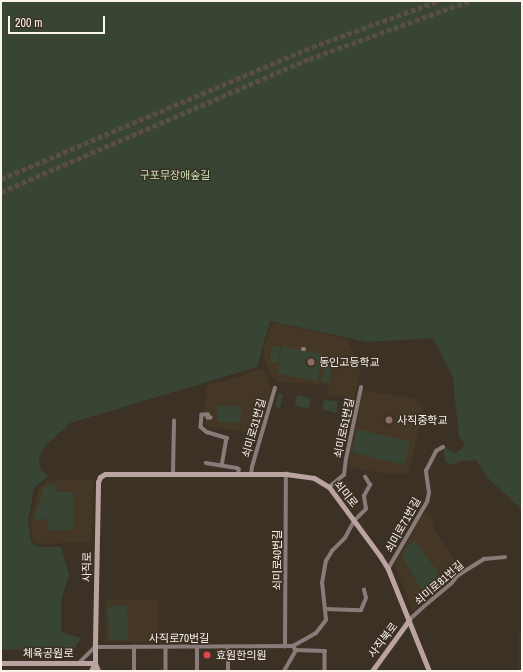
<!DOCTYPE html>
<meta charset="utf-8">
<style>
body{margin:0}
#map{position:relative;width:523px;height:672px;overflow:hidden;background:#3b3125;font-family:"Archivo Narrow","Noto Sans KR",sans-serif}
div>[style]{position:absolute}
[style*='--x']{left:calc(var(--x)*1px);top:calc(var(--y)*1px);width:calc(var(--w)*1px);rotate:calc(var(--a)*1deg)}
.built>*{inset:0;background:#453725;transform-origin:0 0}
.green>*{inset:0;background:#394534;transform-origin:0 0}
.round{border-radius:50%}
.secondary-tunnel>*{height:5px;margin-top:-2.5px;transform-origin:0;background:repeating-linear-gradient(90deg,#584e43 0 5px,transparent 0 7.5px)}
.street>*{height:3.5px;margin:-1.75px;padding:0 1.75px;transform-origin:1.75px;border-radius:1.75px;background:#897b79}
.secondary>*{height:5px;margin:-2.5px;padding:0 2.5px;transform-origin:2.5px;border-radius:2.5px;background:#baa3a1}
.dots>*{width:11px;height:11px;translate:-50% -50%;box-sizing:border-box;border:2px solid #3b3125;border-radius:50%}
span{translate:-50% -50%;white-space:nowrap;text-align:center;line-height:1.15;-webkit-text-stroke:3px #3b3125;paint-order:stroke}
.park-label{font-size:11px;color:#c2e2b4}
.poi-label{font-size:11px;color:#faf3eb}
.left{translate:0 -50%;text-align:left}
.street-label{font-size:11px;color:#faf3eb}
.frame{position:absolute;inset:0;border:2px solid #faf3eb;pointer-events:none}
.scale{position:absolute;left:8px;top:16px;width:97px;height:18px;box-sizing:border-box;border:2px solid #faf3eb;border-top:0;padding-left:5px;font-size:12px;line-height:14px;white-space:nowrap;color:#faf3eb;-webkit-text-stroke:3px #3b3125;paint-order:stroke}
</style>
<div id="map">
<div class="built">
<div style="clip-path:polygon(276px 323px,347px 339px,357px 359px,360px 371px,354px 400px,327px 394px,329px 385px,279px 382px,275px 380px,268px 370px,263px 352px,270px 326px)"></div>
<div style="clip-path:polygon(263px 368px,271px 389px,258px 434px,211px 427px,205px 424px,206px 390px,209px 384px,225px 381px)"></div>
<div style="clip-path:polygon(363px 391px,390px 394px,414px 399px,424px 406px,409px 473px,386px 474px,350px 467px,348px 457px)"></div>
<div style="clip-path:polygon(58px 480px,93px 480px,92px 542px,38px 544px,33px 541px,30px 521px,39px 488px,46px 482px)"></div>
<div style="clip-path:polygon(425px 512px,433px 519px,434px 529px,461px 568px,459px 572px,430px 593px,413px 611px,394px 564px,406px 545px,414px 524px)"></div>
<div style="left:105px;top:600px;width:54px;height:42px"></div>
<div style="left:519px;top:631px;width:3px;height:40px"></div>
</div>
<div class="green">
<div style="clip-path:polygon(1px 1px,522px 1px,522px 510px,488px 478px,476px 460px,461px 461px,451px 465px,445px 461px,443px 447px,455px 453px,463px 448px,465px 443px,459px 437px,453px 378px,433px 338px,367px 342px,270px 321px,257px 367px,70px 423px,46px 445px,39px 457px,40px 468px,48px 476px,34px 488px,28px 521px,31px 542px,38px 547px,61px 547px,69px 575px,61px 601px,61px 632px,81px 638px,75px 648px,1px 650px)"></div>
<div style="left:272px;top:346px;width:8px;height:16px;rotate:7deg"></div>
<div style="left:282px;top:347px;width:41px;height:27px;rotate:10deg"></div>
<div class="round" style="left:323.5px;top:354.5px;width:9px;height:9px"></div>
<div style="left:324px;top:365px;width:8px;height:17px;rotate:7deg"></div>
<div style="clip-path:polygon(279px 393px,283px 394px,280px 408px,275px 407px)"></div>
<div style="left:297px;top:395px;width:14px;height:11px;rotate:12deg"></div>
<div style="clip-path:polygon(324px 400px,338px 401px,336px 413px,322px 409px)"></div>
<div style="left:218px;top:406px;width:23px;height:16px;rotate:2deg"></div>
<div style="clip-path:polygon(357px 429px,410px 442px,405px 463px,399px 464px,352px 452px)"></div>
<div style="clip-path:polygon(55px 484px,56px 492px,73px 492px,73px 530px,49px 530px,47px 519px,34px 520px,44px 487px)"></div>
<div style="clip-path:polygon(414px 541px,439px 573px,436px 577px,438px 580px,423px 592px,402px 556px,408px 546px)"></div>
<div style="left:127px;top:606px;width:34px;height:19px;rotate:88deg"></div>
</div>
<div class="secondary-tunnel">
<div style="--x:1;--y:179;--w:338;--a:-23"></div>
<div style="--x:312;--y:47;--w:134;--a:-20.1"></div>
<div style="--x:1;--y:192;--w:335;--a:-23.4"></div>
<div style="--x:309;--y:59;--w:170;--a:-19.9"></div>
</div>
<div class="street">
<div style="--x:303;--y:349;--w:1;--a:0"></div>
<div style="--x:211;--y:418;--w:3;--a:180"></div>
<div style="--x:208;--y:418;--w:3;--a:-90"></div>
<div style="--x:208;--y:415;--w:6;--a:180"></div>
<div style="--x:202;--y:415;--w:12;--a:95"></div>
<div style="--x:201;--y:427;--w:8;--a:40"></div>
<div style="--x:207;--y:432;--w:21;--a:17"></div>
<div style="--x:227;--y:438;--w:27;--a:100"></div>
<div style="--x:206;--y:463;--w:31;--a:9"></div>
<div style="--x:237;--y:468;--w:2;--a:27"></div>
<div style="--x:239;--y:469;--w:5;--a:90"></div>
<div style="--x:173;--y:474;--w:53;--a:-88.9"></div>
<div style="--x:251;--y:474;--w:7;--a:-82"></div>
<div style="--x:252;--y:467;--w:82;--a:-73.8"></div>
<div style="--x:329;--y:487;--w:19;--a:-39"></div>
<div style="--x:344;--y:475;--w:16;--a:-83"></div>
<div style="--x:346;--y:459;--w:73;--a:-78.1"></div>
<div style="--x:388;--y:569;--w:78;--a:-59.8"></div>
<div style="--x:427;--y:502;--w:9;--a:-77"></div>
<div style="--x:429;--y:493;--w:22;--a:-98"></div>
<div style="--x:426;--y:471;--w:22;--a:-63"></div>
<div style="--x:436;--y:451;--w:8;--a:-30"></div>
<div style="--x:325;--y:609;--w:36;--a:2"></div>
<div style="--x:361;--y:610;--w:13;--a:-67"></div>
<div style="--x:366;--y:598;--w:8;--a:-104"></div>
<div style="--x:409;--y:620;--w:25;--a:-42"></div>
<div style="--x:428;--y:603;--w:31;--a:-40"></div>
<div style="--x:452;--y:583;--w:9;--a:-54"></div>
<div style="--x:457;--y:576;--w:19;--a:-32"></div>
<div style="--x:473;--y:566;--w:13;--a:-32"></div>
<div style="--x:484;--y:559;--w:21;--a:-5"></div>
<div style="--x:293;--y:646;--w:26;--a:-29"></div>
<div style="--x:316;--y:633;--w:16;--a:-52"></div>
<div style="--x:326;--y:620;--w:37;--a:-96"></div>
<div style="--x:322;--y:583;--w:22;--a:-80"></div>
<div style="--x:326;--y:561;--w:12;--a:-59"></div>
<div style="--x:332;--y:551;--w:18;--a:-45"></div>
<div style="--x:345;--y:538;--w:19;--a:-62"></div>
<div style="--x:354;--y:521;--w:17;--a:-45"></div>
<div style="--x:366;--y:509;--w:13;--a:-99"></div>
<div style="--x:364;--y:496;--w:13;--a:-61"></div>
<div style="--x:370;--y:485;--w:9;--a:-122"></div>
<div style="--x:166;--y:647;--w:24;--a:90"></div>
<div style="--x:285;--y:647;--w:173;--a:-89.7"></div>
<div style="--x:296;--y:650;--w:29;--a:2"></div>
<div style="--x:325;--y:651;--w:20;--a:90"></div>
<div style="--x:79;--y:663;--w:23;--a:-45"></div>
<div style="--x:95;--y:647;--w:198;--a:-0.3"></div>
<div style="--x:293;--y:646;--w:5;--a:53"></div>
<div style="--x:134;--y:671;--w:24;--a:-90"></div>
<div style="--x:197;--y:671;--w:24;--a:-90"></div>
<div style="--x:228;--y:671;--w:24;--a:-90"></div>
<div style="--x:284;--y:671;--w:24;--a:-60"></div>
</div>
<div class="secondary">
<div style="--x:1;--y:663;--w:94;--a:0"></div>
<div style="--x:91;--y:671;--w:9;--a:-63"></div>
<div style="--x:98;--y:671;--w:9;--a:-111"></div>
<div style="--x:95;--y:663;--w:21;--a:-90"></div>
<div style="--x:95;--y:642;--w:160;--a:-88.9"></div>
<div style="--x:98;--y:482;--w:5;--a:-68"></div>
<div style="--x:100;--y:477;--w:6;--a:-31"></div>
<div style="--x:105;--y:474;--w:181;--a:0"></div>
<div style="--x:286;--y:474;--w:28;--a:8"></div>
<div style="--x:314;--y:478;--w:17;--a:31"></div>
<div style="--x:329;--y:487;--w:86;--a:53.5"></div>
<div style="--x:380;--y:556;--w:15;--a:58"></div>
<div style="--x:388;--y:569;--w:110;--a:68.1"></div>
<div style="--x:372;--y:671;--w:63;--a:-54"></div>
</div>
<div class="dots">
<div style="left:311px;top:362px;background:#8d6e63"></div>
<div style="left:389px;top:420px;background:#8d6e63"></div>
<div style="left:207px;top:655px;background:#e0444e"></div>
</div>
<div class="park-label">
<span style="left:175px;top:175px">구포무장애숲길</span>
</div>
<div class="poi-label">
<span class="left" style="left:319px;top:362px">동인고등학교</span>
<span class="left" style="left:397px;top:420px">사직중학교</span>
<span class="left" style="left:216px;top:655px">효원한의원</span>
</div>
<div class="street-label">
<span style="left:254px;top:428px;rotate:-74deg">쇠미로31번길</span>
<span style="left:344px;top:428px;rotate:-78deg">쇠미로51번길</span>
<span style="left:346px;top:494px;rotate:51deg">쇠미로</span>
<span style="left:403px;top:525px;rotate:-61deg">쇠미로71번길</span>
<span style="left:277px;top:560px;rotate:-90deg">쇠미로40번길</span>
<span style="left:87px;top:567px;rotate:-89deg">사직로</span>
<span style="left:439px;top:583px;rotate:-41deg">쇠미로81번길</span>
<span style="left:179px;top:638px">사직로70번길</span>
<span style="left:383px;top:640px;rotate:-53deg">사직북로</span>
<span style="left:48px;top:653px">체육공원로</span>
</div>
<div class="frame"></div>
<div class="scale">200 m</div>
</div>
